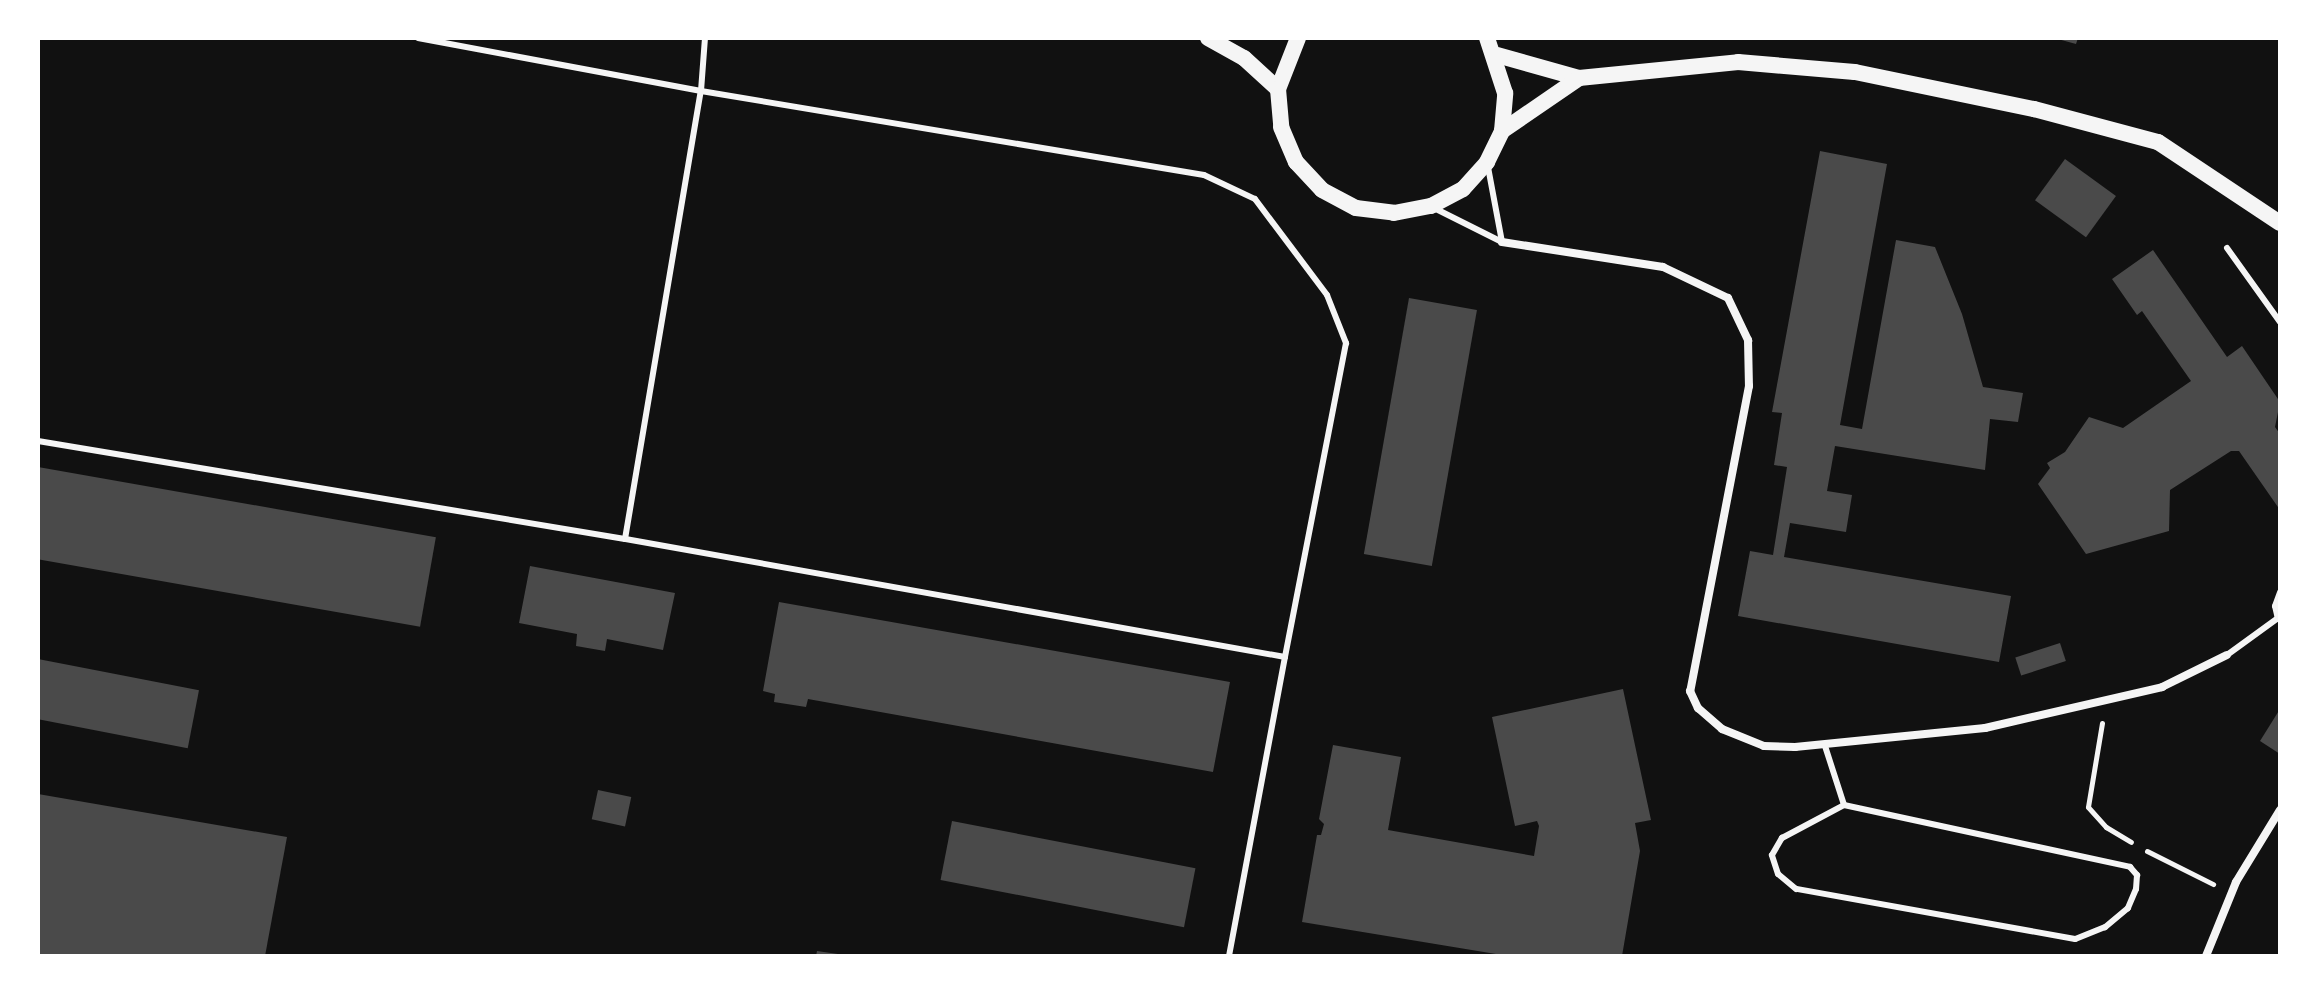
<!DOCTYPE html>
<style>
body{margin:0}
#map{position:relative;width:2318px;height:994px;overflow:hidden;background:#111;font-family:"Space Grotesk",sans-serif}
div>[style]{position:absolute}
[style*='--x']{left:calc(var(--x)*1px);top:calc(var(--y)*1px);width:calc(var(--w)*1px);rotate:calc(var(--a)*1deg)}
.building>*{inset:0;background:#4a4a4a;transform-origin:0 0}
.path>*{height:5px;margin:-2.5px;padding:0 2.5px;transform-origin:2.5px;border-radius:2.5px;background:#f5f5f5}
.service>*{height:6px;margin:-3px;padding:0 3px;transform-origin:3px;border-radius:3px;background:#f5f5f5}
.minor>*{height:8px;margin:-4px;padding:0 4px;transform-origin:4px;border-radius:4px;background:#f5f5f5}
.secondary>*{height:16px;margin:-8px;padding:0 8px;transform-origin:8px;border-radius:8px;background:#f5f5f5}
span{translate:-50% -50%;white-space:nowrap;text-align:center;line-height:1.15;-webkit-text-stroke:6px #fff;paint-order:stroke}
.frame{position:absolute;inset:0;border:40px solid #fff;pointer-events:none}
</style>
<div id="map">
<div class="building">
<div style="clip-path:polygon(2054px 38px,2078px 38px,2076px 44px)"></div>
<div style="clip-path:polygon(1820px 151px,1887px 164px,1840px 425px,1862px 429px,1896px 240px,1935px 247px,1962px 314px,1983px 387px,2023px 393px,2018px 422px,1990px 419px,1985px 470px,1835px 446px,1827px 491px,1852px 495px,1846px 532px,1790px 523px,1784px 557px,2011px 596px,1999px 662px,1738px 616px,1750px 551px,1773px 555px,1787px 467px,1774px 465px,1782px 413px,1772px 412px)"></div>
<div style="left:2065px;top:159px;width:63px;height:51px;rotate:36deg"></div>
<div style="clip-path:polygon(2153px 250px,2227px 357px,2242px 346px,2280px 402px,2275px 427px,2280px 434px,2280px 510px,2239px 451px,2231px 451px,2170px 490px,2169px 531px,2086px 554px,2038px 484px,2050px 468px,2047px 463px,2065px 452px,2089px 417px,2123px 428px,2191px 381px,2142px 311px,2137px 315px,2112px 279px)"></div>
<div style="left:1409px;top:298px;width:69px;height:260px;rotate:10deg"></div>
<div style="left:38px;top:467px;width:404px;height:91px;rotate:10deg"></div>
<div style="clip-path:polygon(530px 566px,675px 593px,663px 650px,607px 639px,605px 651px,576px 646px,577px 634px,519px 623px)"></div>
<div style="clip-path:polygon(779px 602px,1230px 682px,1213px 772px,808px 699px,806px 707px,774px 702px,775px 694px,763px 691px)"></div>
<div style="left:2060px;top:643px;width:19px;height:47px;rotate:72deg"></div>
<div style="left:38px;top:659px;width:164px;height:59px;rotate:11deg"></div>
<div style="clip-path:polygon(1623px 689px,1651px 820px,1635px 823px,1640px 851px,1622px 956px,1508px 956px,1302px 922px,1317px 835px,1321px 835px,1324px 824px,1319px 819px,1333px 745px,1401px 757px,1388px 830px,1534px 856px,1539px 826px,1537px 821px,1515px 826px,1492px 717px)"></div>
<div style="clip-path:polygon(2280px 709px,2280px 754px,2260px 741px)"></div>
<div style="left:598px;top:790px;width:34px;height:30px;rotate:12deg"></div>
<div style="clip-path:polygon(38px 794px,287px 837px,265px 956px,38px 956px)"></div>
<div style="left:952px;top:821px;width:248px;height:60px;rotate:11deg"></div>
<div style="clip-path:polygon(817px 951px,838px 954px,838px 956px,816px 956px)"></div>
</div>
<div class="path">
<div style="--x:2102;--y:723;--w:85;--a:99.5"></div>
<div style="--x:2088;--y:807;--w:27;--a:48"></div>
<div style="--x:2106;--y:827;--w:29;--a:31"></div>
<div style="--x:2147;--y:851;--w:74;--a:26.6"></div>
</div>
<div class="service">
<div style="--x:418;--y:38;--w:288;--a:10.6"></div>
<div style="--x:701;--y:91;--w:53;--a:-85.7"></div>
<div style="--x:1488;--y:167;--w:76;--a:79.4"></div>
<div style="--x:1434;--y:208;--w:76;--a:26.6"></div>
<div style="--x:2227;--y:248;--w:91;--a:54.4"></div>
<div style="--x:38;--y:441;--w:595;--a:9.48"></div>
<div style="--x:625;--y:539;--w:454;--a:-80.4"></div>
<div style="--x:701;--y:91;--w:510;--a:9.48"></div>
<div style="--x:1204;--y:175;--w:56;--a:25.2"></div>
<div style="--x:1255;--y:199;--w:120;--a:53.1"></div>
<div style="--x:1327;--y:295;--w:52;--a:68.4"></div>
<div style="--x:1346;--y:343;--w:320;--a:101"></div>
<div style="--x:1285;--y:657;--w:670;--a:-169.86"></div>
<div style="--x:2278;--y:619;--w:13;--a:-103"></div>
<div style="--x:2275;--y:606;--w:15;--a:-70"></div>
<div style="--x:2227;--y:655;--w:63;--a:-36"></div>
<div style="--x:1825;--y:746;--w:62;--a:72.1"></div>
<div style="--x:1844;--y:805;--w:293;--a:12.2"></div>
<div style="--x:2130;--y:867;--w:11;--a:49"></div>
<div style="--x:2137;--y:875;--w:14;--a:94"></div>
<div style="--x:2136;--y:889;--w:21;--a:113"></div>
<div style="--x:2128;--y:908;--w:30;--a:140"></div>
<div style="--x:2105;--y:927;--w:32;--a:158"></div>
<div style="--x:2075;--y:939;--w:283;--a:-169.8"></div>
<div style="--x:1796;--y:889;--w:23;--a:-140"></div>
<div style="--x:1778;--y:874;--w:20;--a:-108"></div>
<div style="--x:1772;--y:855;--w:20;--a:-60"></div>
<div style="--x:1782;--y:838;--w:70;--a:-28"></div>
<div style="--x:1229;--y:956;--w:304;--a:-79.4"></div>
</div>
<div class="minor">
<div style="--x:1502;--y:242;--w:163;--a:8.8"></div>
<div style="--x:1663;--y:267;--w:72;--a:25.5"></div>
<div style="--x:1728;--y:298;--w:47;--a:64.5"></div>
<div style="--x:1748;--y:340;--w:46;--a:88.8"></div>
<div style="--x:1749;--y:386;--w:311;--a:100.9"></div>
<div style="--x:1690;--y:691;--w:19;--a:65"></div>
<div style="--x:1698;--y:708;--w:32;--a:41"></div>
<div style="--x:1722;--y:729;--w:45;--a:22"></div>
<div style="--x:1764;--y:746;--w:31;--a:2"></div>
<div style="--x:1795;--y:747;--w:191;--a:-5.7"></div>
<div style="--x:1985;--y:728;--w:182;--a:-13"></div>
<div style="--x:2162;--y:687;--w:72;--a:-26.2"></div>
<div style="--x:2206;--y:956;--w:80;--a:-67.9"></div>
<div style="--x:2236;--y:882;--w:84;--a:-58.6"></div>
</div>
<div class="secondary">
<div style="--x:1208;--y:38;--w:41;--a:29.1"></div>
<div style="--x:1244;--y:58;--w:46;--a:42.4"></div>
<div style="--x:1298;--y:38;--w:55;--a:111.4"></div>
<div style="--x:1278;--y:89;--w:38;--a:85"></div>
<div style="--x:1281;--y:127;--w:38;--a:67"></div>
<div style="--x:1296;--y:162;--w:38;--a:47"></div>
<div style="--x:1322;--y:190;--w:38;--a:28"></div>
<div style="--x:1356;--y:208;--w:38;--a:7"></div>
<div style="--x:1394;--y:213;--w:38;--a:-11"></div>
<div style="--x:1431;--y:206;--w:36;--a:-28"></div>
<div style="--x:1463;--y:189;--w:36;--a:-48"></div>
<div style="--x:1487;--y:162;--w:34;--a:-64"></div>
<div style="--x:1502;--y:131;--w:38;--a:-85"></div>
<div style="--x:1505;--y:93;--w:58;--a:-108.1"></div>
<div style="--x:1497;--y:55;--w:85;--a:15.7"></div>
<div style="--x:1579;--y:78;--w:160;--a:-5.7"></div>
<div style="--x:1738;--y:62;--w:117;--a:4.9"></div>
<div style="--x:1855;--y:72;--w:183;--a:11.7"></div>
<div style="--x:2034;--y:109;--w:128;--a:14.9"></div>
<div style="--x:2158;--y:142;--w:146;--a:33.6"></div>
<div style="--x:1502;--y:131;--w:93;--a:-34.5"></div>
</div>
<div class="frame"></div>
</div>
